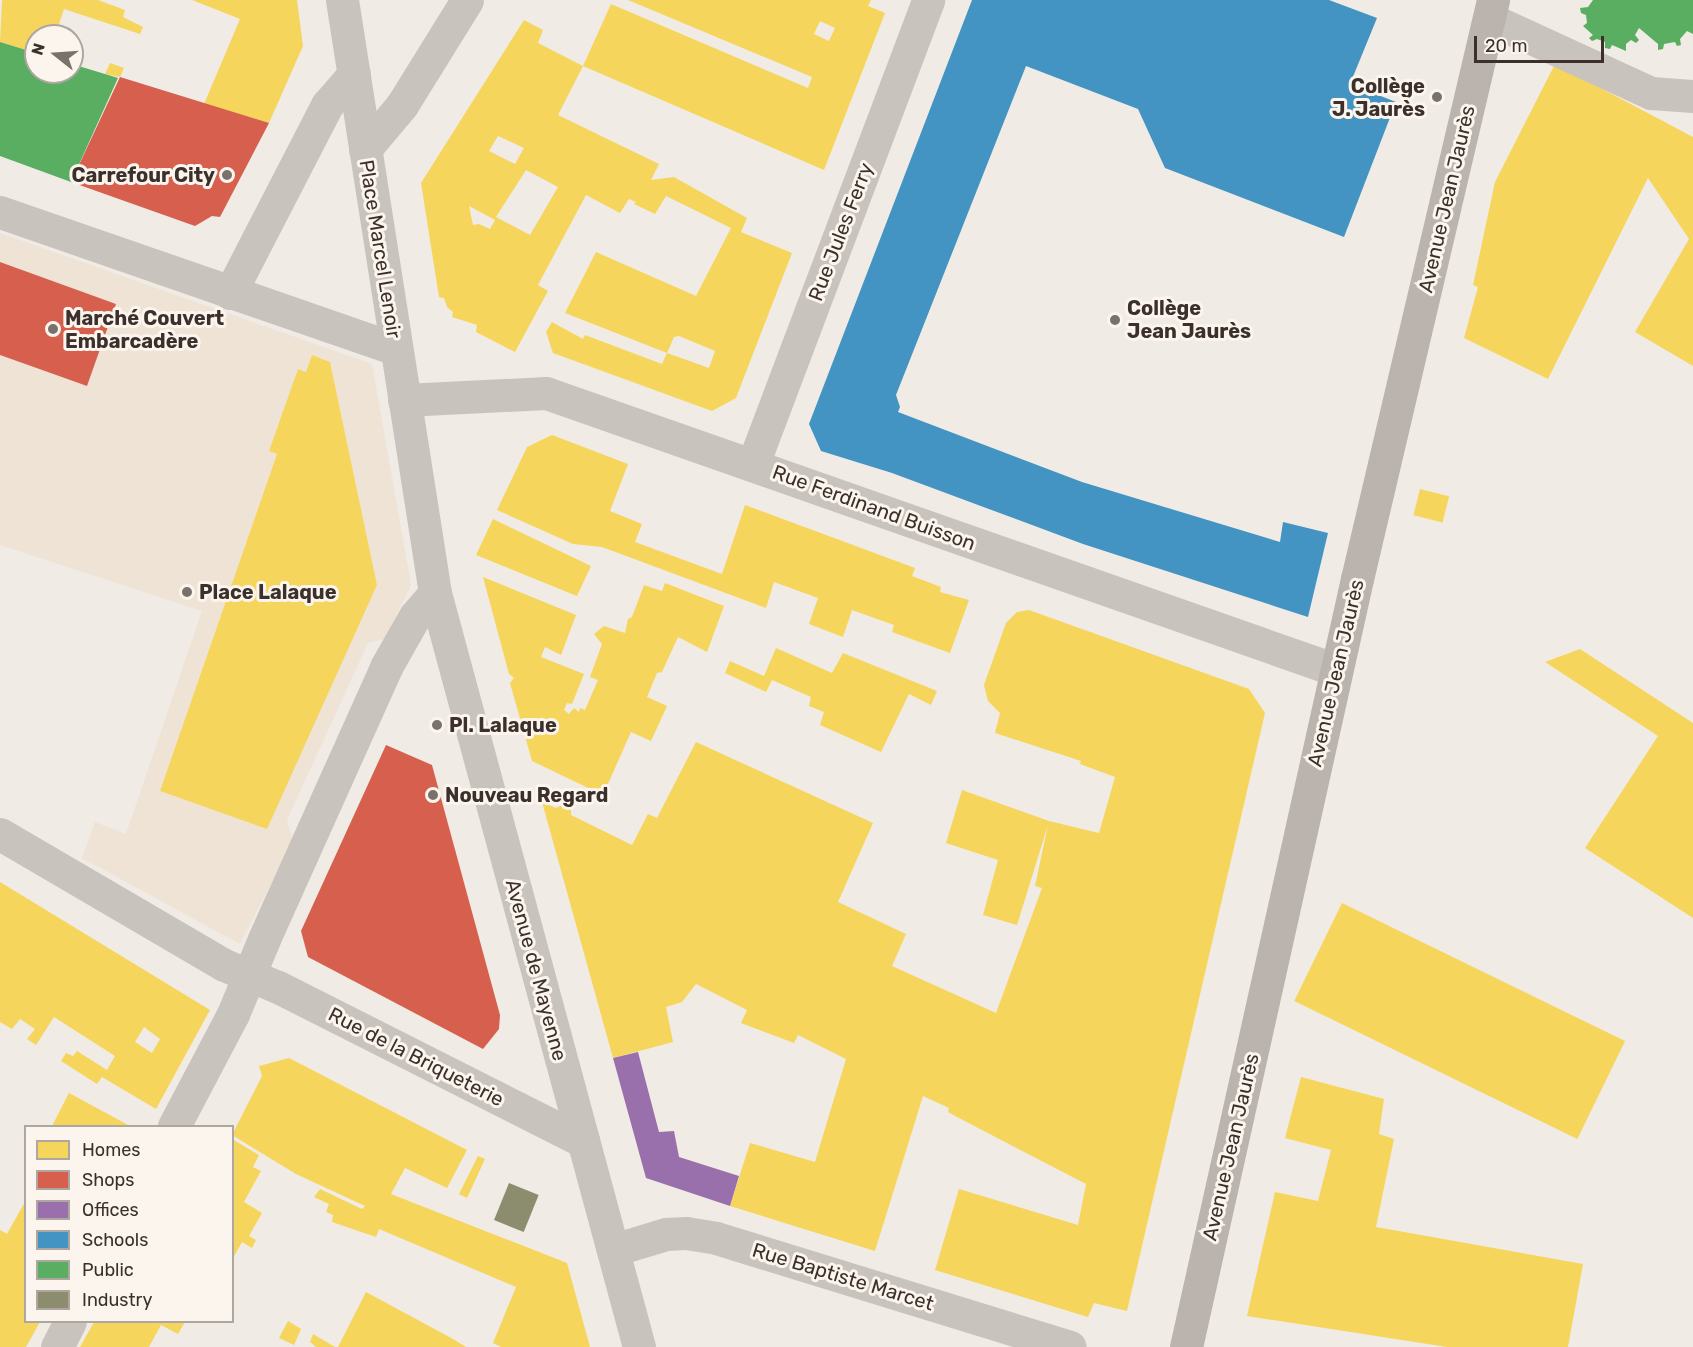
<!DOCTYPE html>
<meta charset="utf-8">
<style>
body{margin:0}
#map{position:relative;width:1693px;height:1347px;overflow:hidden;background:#f0ebe5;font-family:Rubik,sans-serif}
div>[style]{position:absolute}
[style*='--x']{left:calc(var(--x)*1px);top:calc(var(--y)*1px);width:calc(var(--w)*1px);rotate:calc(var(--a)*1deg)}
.plaza>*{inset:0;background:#eee3d5}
.homes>*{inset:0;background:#f6d55c;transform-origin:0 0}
.shops>*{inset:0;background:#d6604d}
.offices>*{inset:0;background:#9970ab}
.schools>*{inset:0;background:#4393c3}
.public>*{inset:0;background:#5aae61}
.industry>*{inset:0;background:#8c8c6e;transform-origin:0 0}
.street>*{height:33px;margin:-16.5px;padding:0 16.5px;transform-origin:16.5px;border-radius:16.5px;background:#c9c3be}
.secondary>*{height:33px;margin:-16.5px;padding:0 16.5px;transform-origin:16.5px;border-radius:16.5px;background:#bab3ae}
.dots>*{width:16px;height:16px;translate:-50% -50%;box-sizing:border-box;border:3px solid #fbf5ee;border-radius:50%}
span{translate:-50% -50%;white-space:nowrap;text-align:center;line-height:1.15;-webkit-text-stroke:6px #fbf5ee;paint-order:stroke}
.poi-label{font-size:20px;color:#3b302b;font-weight:700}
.right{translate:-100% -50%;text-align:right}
.left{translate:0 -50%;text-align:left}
.street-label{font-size:20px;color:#3b302b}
.legend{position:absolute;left:24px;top:1125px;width:210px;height:198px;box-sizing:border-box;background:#fbf5ee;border:2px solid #aea6a0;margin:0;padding:8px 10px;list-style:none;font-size:18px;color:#3b302b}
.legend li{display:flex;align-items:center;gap:12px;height:30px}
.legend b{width:30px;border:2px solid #aea6a0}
.north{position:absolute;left:24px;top:24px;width:60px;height:60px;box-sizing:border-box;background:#fbf5ee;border:2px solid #aea6a0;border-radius:50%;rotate:287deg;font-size:16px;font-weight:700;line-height:24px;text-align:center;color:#3b302b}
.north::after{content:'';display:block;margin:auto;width:21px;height:27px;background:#7a716c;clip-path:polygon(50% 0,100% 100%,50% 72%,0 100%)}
.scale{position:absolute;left:1474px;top:36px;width:130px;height:27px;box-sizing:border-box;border:3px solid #3b302b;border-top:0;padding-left:8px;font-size:18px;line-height:21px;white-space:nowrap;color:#3b302b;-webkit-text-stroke:4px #fbf5ee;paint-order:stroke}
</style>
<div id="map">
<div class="plaza">
<div style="clip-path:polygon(evenodd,0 233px,372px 364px,411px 585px,385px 639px,368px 643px,287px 820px,293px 841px,240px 944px,82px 858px,95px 822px,126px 834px,202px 611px,0 545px,0 355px,87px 386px,116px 304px,0 262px,0 233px,312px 355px,330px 362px,377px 585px,267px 828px,160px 791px,277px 454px,269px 451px,298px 369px,329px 380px,306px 372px,312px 355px)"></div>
</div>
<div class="homes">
<div style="clip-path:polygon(2px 0,98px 0,125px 10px,123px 17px,143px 27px,140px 34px,64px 9px,55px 36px,36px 36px,36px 53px,0 42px)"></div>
<div style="clip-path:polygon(192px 0,297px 0,303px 46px,269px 123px,204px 104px,240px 19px)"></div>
<div style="clip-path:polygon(evenodd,628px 0,871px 0,868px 6px,885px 13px,824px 170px,583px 66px,611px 4px,808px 88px,812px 77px,628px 0,820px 21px,835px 28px,829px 41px,814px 34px,820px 21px)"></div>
<div style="clip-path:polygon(evenodd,524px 20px,543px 30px,538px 43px,583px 66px,558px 115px,659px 164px,651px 180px,674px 177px,747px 218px,741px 232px,792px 253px,736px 398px,712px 411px,553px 353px,546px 332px,552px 322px,583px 339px,585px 335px,662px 364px,667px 353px,565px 313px,596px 252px,696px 296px,731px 228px,666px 196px,655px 214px,634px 204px,636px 202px,629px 199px,620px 213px,586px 195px,538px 285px,548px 291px,515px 352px,476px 332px,477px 325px,452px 317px,453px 312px,447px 307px,444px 298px,439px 297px,421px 183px,524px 20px,498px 136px,524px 148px,515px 164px,489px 151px,498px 136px,524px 20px,526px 170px,558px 187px,530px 235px,496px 217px,526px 170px,524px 20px,469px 206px,495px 220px,490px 229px,479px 224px,473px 225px,469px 206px,524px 20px,679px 336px,715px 351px,709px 368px,667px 353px,674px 337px,679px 336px)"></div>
<div style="clip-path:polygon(110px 63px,124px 68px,120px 77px,105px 74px)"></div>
<div style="clip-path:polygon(1555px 64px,1693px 137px,1693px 366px,1635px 332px,1689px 239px,1648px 178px,1548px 379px,1464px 338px,1478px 287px,1473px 285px,1495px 182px)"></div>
<div style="clip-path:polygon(312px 355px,330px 362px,377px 585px,267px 829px,160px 791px,277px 454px,269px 451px,298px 369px,306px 372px)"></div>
<div style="clip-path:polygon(552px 435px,628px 464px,610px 511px,642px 524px,635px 542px,722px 574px,745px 505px,915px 568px,912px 576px,941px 587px,940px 592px,969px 600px,950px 653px,892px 632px,894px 625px,852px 610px,843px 637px,809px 624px,818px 598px,774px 582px,766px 608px,602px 547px,573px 544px,497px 510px,527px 447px)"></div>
<div style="left:1420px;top:489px;width:30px;height:27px;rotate:14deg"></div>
<div style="clip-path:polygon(493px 519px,591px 566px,577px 596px,476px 555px)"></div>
<div style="clip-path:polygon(483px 577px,576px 615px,561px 655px,545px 647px,541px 657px,584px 674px,572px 704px,567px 703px,564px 710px,569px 714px,574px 708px,579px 712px,580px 708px,585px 710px,598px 680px,590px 677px,602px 644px,594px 634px,604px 626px,625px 633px,628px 619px,632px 617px,644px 585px,662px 591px,665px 583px,724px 606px,707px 652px,678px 637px,662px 672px,657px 673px,647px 697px,667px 706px,651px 741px,631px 732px,603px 795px,532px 761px,510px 683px,514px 678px,509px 674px)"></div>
<div style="clip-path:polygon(1029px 610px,1249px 689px,1265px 713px,1127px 1311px,1094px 1303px,1088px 1317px,935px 1270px,959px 1189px,1078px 1225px,1086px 1184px,957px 1117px,948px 1112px,949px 1108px,923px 1096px,875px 1251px,730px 1206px,750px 1143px,815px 1162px,846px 1059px,798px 1035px,794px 1043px,741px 1023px,747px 1010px,696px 984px,682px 1002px,666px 1007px,673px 1042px,613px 1058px,542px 802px,556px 808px,565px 804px,571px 808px,571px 815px,632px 845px,648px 814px,657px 818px,696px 742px,873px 823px,838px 902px,906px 934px,892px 966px,996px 1013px,1042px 888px,1035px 886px,1048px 825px,1017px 925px,983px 915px,998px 860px,946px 843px,962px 790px,1049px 821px,1099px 833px,1115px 777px,1080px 764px,1081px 761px,995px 733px,1000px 713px,988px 701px,984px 685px,1006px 623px,1017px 612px)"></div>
<div style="clip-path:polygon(776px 648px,832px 673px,843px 653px,937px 691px,931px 705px,909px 694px,881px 752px,820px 725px,824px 712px,809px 706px,811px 697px,772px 680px,766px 692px,725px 673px,730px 661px,764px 676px)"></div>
<div style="clip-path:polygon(1580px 649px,1693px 723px,1693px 918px,1585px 848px,1658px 736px,1545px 662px)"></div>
<div style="clip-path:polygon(evenodd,0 882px,210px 1010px,156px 1109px,102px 1077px,97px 1084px,61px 1061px,66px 1053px,73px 1056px,77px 1051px,107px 1070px,115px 1056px,54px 1017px,36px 1045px,27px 1039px,35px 1029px,20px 1019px,12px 1029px,0 1022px,0 882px,144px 1027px,160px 1039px,152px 1053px,135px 1042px,144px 1027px)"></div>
<div style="left:1342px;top:903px;width:315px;height:109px;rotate:26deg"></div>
<div style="clip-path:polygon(289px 1058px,467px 1150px,447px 1188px,405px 1168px,391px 1194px,567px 1263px,590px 1347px,501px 1347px,493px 1343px,516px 1287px,379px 1229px,376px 1237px,332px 1222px,333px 1215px,326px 1212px,329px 1204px,314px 1197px,320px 1189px,362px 1209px,365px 1206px,296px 1174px,232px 1135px,262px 1076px,259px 1066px)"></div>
<div style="clip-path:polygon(1301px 1077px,1384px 1099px,1379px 1134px,1394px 1139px,1376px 1227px,1583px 1264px,1568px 1347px,1447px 1347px,1247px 1316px,1275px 1192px,1318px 1201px,1331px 1150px,1285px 1138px)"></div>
<div style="clip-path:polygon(69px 1093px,130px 1126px,52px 1126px)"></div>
<div style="clip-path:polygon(232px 1139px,259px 1155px,253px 1167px,261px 1171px,244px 1202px,262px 1213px,249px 1236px,256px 1240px,252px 1248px,242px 1242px,232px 1260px)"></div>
<div style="clip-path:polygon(478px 1156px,485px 1159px,467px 1198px,459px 1194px)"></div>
<div style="clip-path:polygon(26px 1200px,26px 1322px,40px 1322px,26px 1347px,0 1347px,0 1230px,7px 1234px)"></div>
<div style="clip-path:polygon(366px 1292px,453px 1339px,466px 1347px,338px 1347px)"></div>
<div style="clip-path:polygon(288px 1321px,301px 1329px,294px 1345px,279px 1338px)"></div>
<div style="clip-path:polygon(94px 1322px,185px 1322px,178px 1334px,161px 1325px,149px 1347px,80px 1347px)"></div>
<div style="clip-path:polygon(313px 1334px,335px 1347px,316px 1347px,310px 1342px)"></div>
</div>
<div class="shops">
<div style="clip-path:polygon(120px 77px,269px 123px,220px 217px,212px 216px,195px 226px,71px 182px)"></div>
<div style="clip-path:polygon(0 262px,116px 304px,87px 386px,0 355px)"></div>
<div style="clip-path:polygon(386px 745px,432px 765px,500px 1015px,499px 1029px,483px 1049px,308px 957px,301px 931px)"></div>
</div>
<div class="offices">
<div style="clip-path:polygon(638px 1052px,659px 1132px,674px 1131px,679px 1157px,739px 1176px,730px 1206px,646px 1178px,613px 1058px)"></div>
</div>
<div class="schools">
<div style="clip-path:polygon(972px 0,1329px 0,1377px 18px,1350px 84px,1396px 102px,1344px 237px,1165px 168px,1138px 109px,1026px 66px,896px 395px,900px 407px,898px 412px,1082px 482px,1280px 542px,1283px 522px,1328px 533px,1308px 617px,1083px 544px,892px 473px,821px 451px,809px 424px)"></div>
</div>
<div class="public">
<div style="clip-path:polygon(1593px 0,1693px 0,1693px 34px,1687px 31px,1680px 39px,1681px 45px,1677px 46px,1675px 42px,1664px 44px,1663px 49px,1658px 50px,1658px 44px,1639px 28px,1635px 35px,1639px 40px,1636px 43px,1631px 40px,1626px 44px,1626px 51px,1612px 45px,1610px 49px,1605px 48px,1605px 42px,1597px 39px,1592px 41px,1589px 38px,1593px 35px,1583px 26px,1587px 23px,1586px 15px,1581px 13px,1580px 8px,1588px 7px)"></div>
<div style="clip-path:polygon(0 42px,36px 53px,36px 72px,72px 72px,72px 64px,118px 78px,71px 182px,0 156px)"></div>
</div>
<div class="industry">
<div style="left:509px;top:1183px;width:32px;height:40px;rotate:22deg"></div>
</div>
<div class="street">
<div style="--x:342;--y:0;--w:600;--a:81.09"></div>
<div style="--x:435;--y:593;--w:781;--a:74.86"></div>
<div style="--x:1490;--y:19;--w:177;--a:24.7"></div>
<div style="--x:1651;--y:93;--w:42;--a:4.1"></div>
<div style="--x:365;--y:149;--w:57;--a:-49.9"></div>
<div style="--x:402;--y:105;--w:123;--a:-58.2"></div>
<div style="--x:0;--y:212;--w:418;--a:19.1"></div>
<div style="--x:230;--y:293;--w:212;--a:-62.7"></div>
<div style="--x:327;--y:105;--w:41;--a:-48.9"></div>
<div style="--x:404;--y:400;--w:142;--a:-2.8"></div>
<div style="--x:546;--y:393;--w:837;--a:19.32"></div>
<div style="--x:753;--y:464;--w:496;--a:-69.3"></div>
<div style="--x:0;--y:834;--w:259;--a:30.3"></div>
<div style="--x:224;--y:965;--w:58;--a:22.2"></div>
<div style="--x:278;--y:987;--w:342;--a:26.8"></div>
<div style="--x:174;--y:1126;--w:127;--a:-62.2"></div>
<div style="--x:233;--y:1014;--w:81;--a:-67.5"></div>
<div style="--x:264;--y:939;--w:298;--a:-65.8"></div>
<div style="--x:386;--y:667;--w:59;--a:-60.4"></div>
<div style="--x:415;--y:616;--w:30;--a:-49"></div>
<div style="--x:613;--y:1250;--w:55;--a:-16.8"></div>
<div style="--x:666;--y:1234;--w:20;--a:-3"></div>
<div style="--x:686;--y:1233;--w:30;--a:9"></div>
<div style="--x:716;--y:1238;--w:370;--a:17.1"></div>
<div style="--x:57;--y:1347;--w:28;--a:-63"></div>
</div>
<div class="secondary">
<div style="--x:1186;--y:1347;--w:787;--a:-77.45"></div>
<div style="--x:1357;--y:579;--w:595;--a:-76.78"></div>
</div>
<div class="dots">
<div style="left:1437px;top:97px;background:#7a716c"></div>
<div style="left:227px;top:175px;background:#7a716c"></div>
<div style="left:1115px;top:320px;background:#7a716c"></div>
<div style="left:53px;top:329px;background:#7a716c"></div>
<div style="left:187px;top:592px;background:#7a716c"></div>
<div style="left:437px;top:725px;background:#7a716c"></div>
<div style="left:433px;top:795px;background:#7a716c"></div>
</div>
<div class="poi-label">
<span class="right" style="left:1425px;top:98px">Collège<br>J. Jaurès</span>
<span class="right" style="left:215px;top:175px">Carrefour City</span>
<span class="left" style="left:1127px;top:320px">Collège<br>Jean Jaurès</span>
<span class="left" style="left:65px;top:330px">Marché Couvert<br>Embarcadère</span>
<span class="left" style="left:199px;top:592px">Place Lalaque</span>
<span class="left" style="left:449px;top:725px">Pl. Lalaque</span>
<span class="left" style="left:445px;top:795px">Nouveau Regard</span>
</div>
<div class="street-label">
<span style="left:1447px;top:199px;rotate:-77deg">Avenue Jean Jaurès</span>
<span style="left:841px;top:232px;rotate:-69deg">Rue Jules Ferry</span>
<span style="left:380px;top:249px;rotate:81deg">Place Marcel Lenoir</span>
<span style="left:874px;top:508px;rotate:20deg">Rue Ferdinand Buisson</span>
<span style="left:1336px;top:673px;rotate:-77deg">Avenue Jean Jaurès</span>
<span style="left:536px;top:970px;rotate:75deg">Avenue de Mayenne</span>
<span style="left:416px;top:1057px;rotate:27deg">Rue de la Briqueterie</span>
<span style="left:1231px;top:1147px;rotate:-77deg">Avenue Jean Jaurès</span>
<span style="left:843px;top:1277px;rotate:17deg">Rue Baptiste Marcet</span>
</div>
<ul class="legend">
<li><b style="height:16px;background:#f6d55c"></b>Homes</li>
<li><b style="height:16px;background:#d6604d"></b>Shops</li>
<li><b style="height:16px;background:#9970ab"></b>Offices</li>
<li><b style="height:16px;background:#4393c3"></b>Schools</li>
<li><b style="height:16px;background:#5aae61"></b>Public</li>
<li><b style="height:16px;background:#8c8c6e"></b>Industry</li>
</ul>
<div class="north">N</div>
<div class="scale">20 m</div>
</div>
